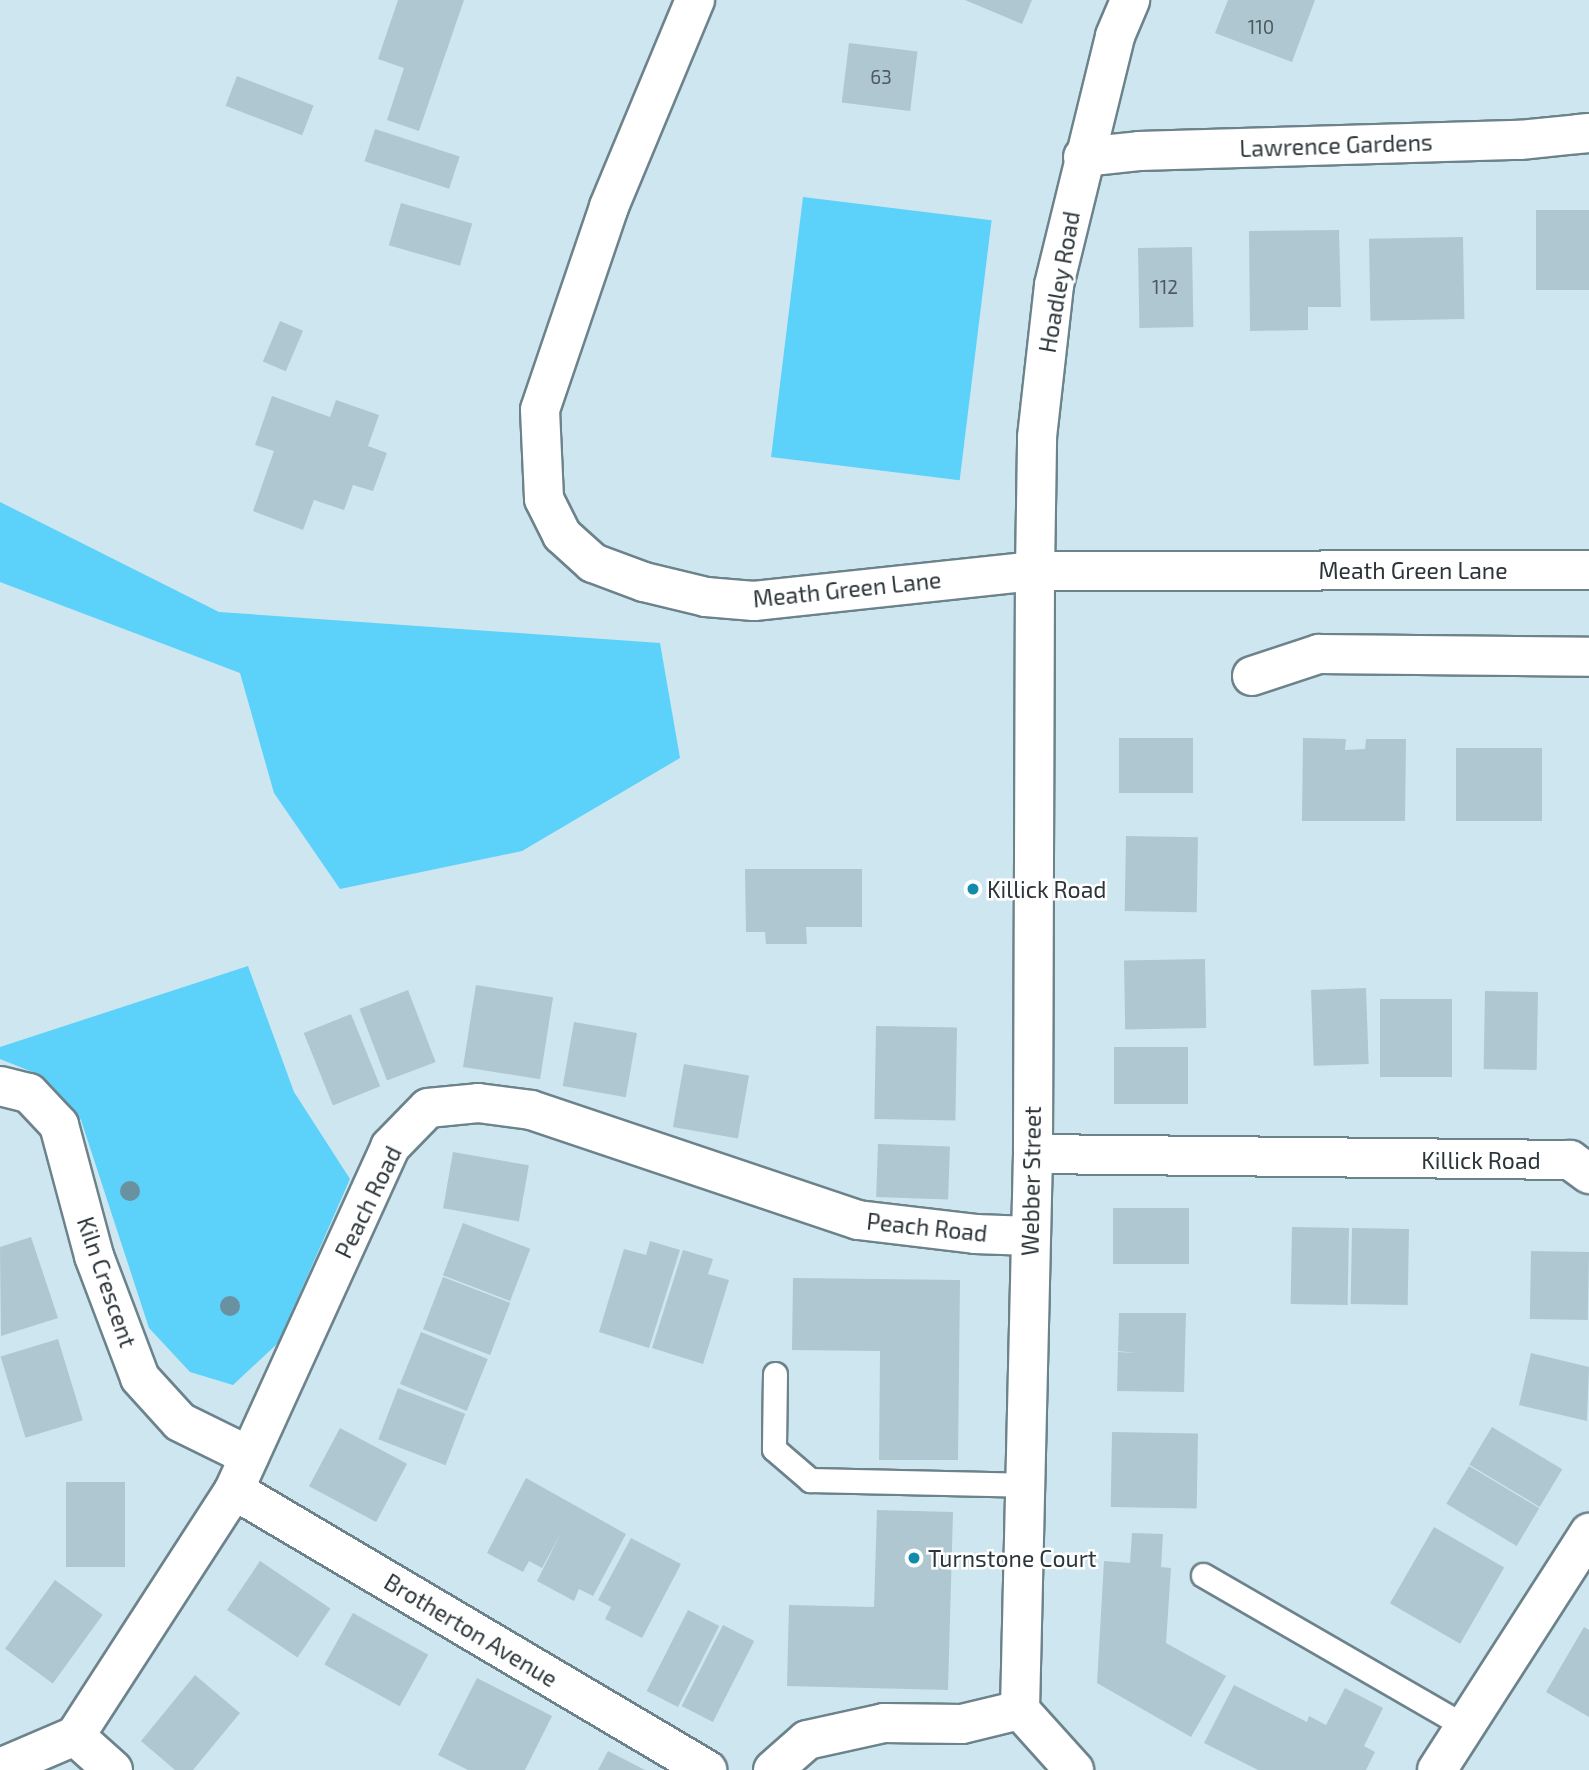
<!DOCTYPE html>
<style>
body{margin:0}
#map{position:relative;width:1589px;height:1770px;overflow:hidden;background:#cee6f0;font-family:"Exo 2",sans-serif}
div>[style]{position:absolute}
[style*='--x']{left:calc(var(--x)*1px);top:calc(var(--y)*1px);width:calc(var(--w)*1px);rotate:calc(var(--a)*1deg)}
.green>*{inset:0;background:#5cd1fa;transform-origin:0 0}
.building>*{inset:0;background:#afc7d0;transform-origin:0 0}
.roads{filter:drop-shadow(2px 0 #6d838c) drop-shadow(-2px 0 #6d838c) drop-shadow(0 2px #6d838c) drop-shadow(0 -2px #6d838c)}
.service>*{height:23px;margin:-11.5px;padding:0 11.5px;transform-origin:11.5px;border-radius:11.5px;background:#fff}
.minor>*{height:38px;margin:-19px;padding:0 19px;transform-origin:19px;border-radius:19px;background:#fff}
.tertiary>*{height:38px;margin:-19px;padding:0 19px;transform-origin:19px;border-radius:19px;background:#fff}
.trees>*{width:20px;height:20px;margin:-10px;border-radius:50%;background:#6a919f}
.dots>*{width:19px;height:19px;translate:-50% -50%;box-sizing:border-box;border:4px solid #fff;border-radius:50%}
span{translate:-50% -50%;white-space:nowrap;text-align:center;line-height:1.15;-webkit-text-stroke:5px #fff;paint-order:stroke}
.number-label{font-size:19px;color:#4d5a5f}
.number-label span{-webkit-text-stroke-width:0}
.street-label{font-size:23px;color:#2c3539}
.poi-label{font-size:23px;color:#2c3539}
.left{translate:0 -50%;text-align:left}
</style>
<div id="map">
<div class="green">
<div style="left:803px;top:197px;width:190px;height:262px;rotate:7deg"></div>
<div style="clip-path:polygon(0 502px,219px 612px,660px 643px,680px 758px,522px 851px,340px 889px,274px 793px,240px 673px,0 582px)"></div>
<div style="clip-path:polygon(248px 966px,294px 1092px,350px 1179px,278px 1343px,233px 1385px,190px 1372px,149px 1328px,81px 1120px,40px 1075px,0 1059px,0 1047px)"></div>
</div>
<div class="building">
<div style="clip-path:polygon(398px 0,464px 0,419px 131px,387px 120px,404px 68px,378px 59px)"></div>
<div style="clip-path:polygon(965px 0,1032px 0,1022px 24px)"></div>
<div style="clip-path:polygon(1228px 0,1315px 0,1292px 62px,1215px 33px)"></div>
<div style="left:849px;top:43px;width:69px;height:60px;rotate:7deg"></div>
<div style="left:237px;top:76px;width:82px;height:32px;rotate:21deg"></div>
<div style="left:375px;top:129px;width:89px;height:34px;rotate:18deg"></div>
<div style="left:401px;top:203px;width:74px;height:44px;rotate:16deg"></div>
<div style="left:1589px;top:210px;width:80px;height:53px;rotate:90deg"></div>
<div style="clip-path:polygon(1339px 230px,1341px 307px,1308px 307px,1308px 330px,1250px 331px,1249px 231px)"></div>
<div style="left:1463px;top:237px;width:82px;height:94px;rotate:89deg"></div>
<div style="left:1192px;top:247px;width:80px;height:54px;rotate:89deg"></div>
<div style="left:280px;top:321px;width:25px;height:44px;rotate:23deg"></div>
<div style="clip-path:polygon(272px 396px,330px 417px,336px 400px,379px 415px,368px 446px,387px 453px,373px 491px,353px 485px,344px 510px,314px 500px,303px 530px,253px 511px,274px 451px,255px 445px)"></div>
<div style="left:1119px;top:738px;width:74px;height:55px"></div>
<div style="clip-path:polygon(1303px 738px,1346px 739px,1345px 750px,1365px 749px,1366px 739px,1406px 739px,1405px 821px,1302px 821px)"></div>
<div style="left:1456px;top:748px;width:86px;height:73px"></div>
<div style="left:1126px;top:836px;width:72px;height:75px;rotate:1deg"></div>
<div style="clip-path:polygon(745px 869px,862px 869px,862px 927px,806px 927px,807px 944px,766px 944px,765px 932px,746px 932px)"></div>
<div style="left:1205px;top:959px;width:69px;height:81px;rotate:89deg"></div>
<div style="left:476px;top:985px;width:78px;height:83px;rotate:9deg"></div>
<div style="left:1366px;top:988px;width:76px;height:55px;rotate:88deg"></div>
<div style="left:408px;top:990px;width:77px;height:52px;rotate:69deg"></div>
<div style="left:1485px;top:991px;width:53px;height:78px;rotate:1deg"></div>
<div style="left:1452px;top:999px;width:78px;height:72px;rotate:90deg"></div>
<div style="left:351px;top:1014px;width:78px;height:51px;rotate:68deg"></div>
<div style="left:574px;top:1022px;width:64px;height:65px;rotate:10deg"></div>
<div style="left:876px;top:1026px;width:81px;height:93px;rotate:1deg"></div>
<div style="left:1188px;top:1047px;width:57px;height:74px;rotate:90deg"></div>
<div style="left:684px;top:1064px;width:66px;height:64px;rotate:10deg"></div>
<div style="left:878px;top:1144px;width:72px;height:53px;rotate:2deg"></div>
<div style="left:453px;top:1152px;width:77px;height:57px;rotate:10deg"></div>
<div style="left:1113px;top:1208px;width:76px;height:56px"></div>
<div style="left:463px;top:1223px;width:72px;height:56px;rotate:21deg"></div>
<div style="left:1292px;top:1227px;width:57px;height:77px;rotate:1deg"></div>
<div style="left:1352px;top:1228px;width:57px;height:76px;rotate:1deg"></div>
<div style="clip-path:polygon(31px 1237px,58px 1318px,1px 1336px,0 1247px)"></div>
<div style="clip-path:polygon(650px 1241px,680px 1250px,649px 1348px,599px 1332px,624px 1249px,646px 1255px)"></div>
<div style="clip-path:polygon(683px 1250px,713px 1259px,708px 1274px,729px 1280px,703px 1364px,652px 1348px)"></div>
<div style="left:1531px;top:1251px;width:58px;height:68px;rotate:1deg"></div>
<div style="left:443px;top:1277px;width:72px;height:56px;rotate:21deg"></div>
<div style="clip-path:polygon(793px 1278px,960px 1280px,958px 1460px,879px 1460px,880px 1351px,792px 1350px)"></div>
<div style="clip-path:polygon(1119px 1313px,1186px 1313px,1184px 1392px,1117px 1391px,1118px 1352px,1137px 1353px,1118px 1351px)"></div>
<div style="left:421px;top:1332px;width:72px;height:56px;rotate:22deg"></div>
<div style="left:58px;top:1339px;width:85px;height:60px;rotate:73deg"></div>
<div style="clip-path:polygon(1531px 1353px,1589px 1367px,1587px 1421px,1519px 1405px)"></div>
<div style="left:398px;top:1388px;width:72px;height:55px;rotate:21deg"></div>
<div style="left:1492px;top:1427px;width:82px;height:44px;rotate:31deg"></div>
<div style="left:340px;top:1428px;width:76px;height:66px;rotate:28deg"></div>
<div style="left:1112px;top:1432px;width:86px;height:75px;rotate:1deg"></div>
<div style="left:1469px;top:1466px;width:82px;height:44px;rotate:31deg"></div>
<div style="clip-path:polygon(526px 1478px,626px 1534px,593px 1596px,579px 1589px,574px 1601px,537px 1581px,561px 1533px,542px 1568px,529px 1561px,523px 1572px,487px 1553px)"></div>
<div style="left:66px;top:1482px;width:59px;height:85px"></div>
<div style="clip-path:polygon(877px 1510px,953px 1512px,948px 1690px,787px 1686px,789px 1605px,874px 1607px)"></div>
<div style="left:1434px;top:1527px;width:81px;height:88px;rotate:30deg"></div>
<div style="clip-path:polygon(1132px 1533px,1163px 1534px,1161px 1567px,1171px 1568px,1166px 1643px,1226px 1676px,1191px 1737px,1097px 1683px,1104px 1561px,1130px 1563px)"></div>
<div style="clip-path:polygon(631px 1538px,681px 1564px,642px 1638px,605px 1619px,611px 1607px,598px 1600px)"></div>
<div style="left:260px;top:1561px;width:85px;height:59px;rotate:34deg"></div>
<div style="left:55px;top:1580px;width:59px;height:85px;rotate:36deg"></div>
<div style="left:688px;top:1610px;width:35px;height:91px;rotate:27deg"></div>
<div style="left:353px;top:1613px;width:86px;height:59px;rotate:29deg"></div>
<div style="left:723px;top:1625px;width:35px;height:91px;rotate:27deg"></div>
<div style="clip-path:polygon(1584px 1627px,1589px 1630px,1589px 1717px,1546px 1692px)"></div>
<div style="clip-path:polygon(195px 1675px,240px 1713px,193px 1770px,175px 1770px,141px 1741px)"></div>
<div style="clip-path:polygon(477px 1678px,552px 1716px,525px 1770px,468px 1770px,438px 1755px)"></div>
<div style="clip-path:polygon(1234px 1685px,1307px 1722px,1309px 1716px,1326px 1725px,1345px 1688px,1383px 1708px,1364px 1746px,1375px 1752px,1366px 1770px,1258px 1770px,1204px 1743px)"></div>
<div style="clip-path:polygon(608px 1751px,645px 1770px,598px 1770px)"></div>
</div>
<div class="roads">
<div class="service">
<div style="--x:775;--y:1374;--w:75;--a:90.8"></div>
<div style="--x:774;--y:1449;--w:48;--a:40.7"></div>
<div style="--x:810;--y:1480;--w:213;--a:1.3"></div>
<div style="--x:1203;--y:1575;--w:302;--a:30"></div>
</div>
<div class="minor">
<div style="--x:1083;--y:157;--w:56;--a:-6.1"></div>
<div style="--x:1139;--y:151;--w:381;--a:-1.7"></div>
<div style="--x:1520;--y:140;--w:69;--a:-5.8"></div>
<div style="--x:1035;--y:571;--w:583;--a:90.2"></div>
<div style="--x:1033;--y:1154;--w:556;--a:91.34"></div>
<div style="--x:1020;--y:1710;--w:81;--a:48"></div>
<div style="--x:1252;--y:676;--w:71;--a:-18.2"></div>
<div style="--x:1319;--y:654;--w:270;--a:0.6"></div>
<div style="--x:0;--y:1086;--w:30;--a:14"></div>
<div style="--x:29;--y:1093;--w:44;--a:46.8"></div>
<div style="--x:59;--y:1125;--w:136;--a:75"></div>
<div style="--x:94;--y:1256;--w:130;--a:69.3"></div>
<div style="--x:140;--y:1378;--w:59;--a:47.7"></div>
<div style="--x:180;--y:1422;--w:77;--a:26.2"></div>
<div style="--x:1033;--y:1154;--w:537;--a:0.64"></div>
<div style="--x:1570;--y:1160;--w:24;--a:36"></div>
<div style="--x:234;--y:1490;--w:550;--a:30.62"></div>
<div style="--x:75;--y:1736;--w:51;--a:41.8"></div>
<div style="--x:0;--y:1768;--w:82;--a:-23.1"></div>
<div style="--x:75;--y:1736;--w:293;--a:-57.1"></div>
<div style="--x:234;--y:1490;--w:377;--a:-65.5"></div>
<div style="--x:390;--y:1147;--w:54;--a:-45.7"></div>
<div style="--x:428;--y:1108;--w:50;--a:-5.7"></div>
<div style="--x:478;--y:1103;--w:53;--a:7.5"></div>
<div style="--x:531;--y:1110;--w:345;--a:18.6"></div>
<div style="--x:858;--y:1220;--w:118;--a:6.8"></div>
<div style="--x:975;--y:1234;--w:56;--a:2"></div>
<div style="--x:773;--y:1770;--w:45;--a:-41.4"></div>
<div style="--x:807;--y:1740;--w:79;--a:-12.4"></div>
<div style="--x:884;--y:1723;--w:78;--a:0.7"></div>
<div style="--x:962;--y:1724;--w:60;--a:-13.6"></div>
<div style="--x:1437;--y:1770;--w:282;--a:-57.3"></div>
</div>
<div class="tertiary">
<div style="--x:695;--y:0;--w:224;--a:112.6"></div>
<div style="--x:609;--y:207;--w:214;--a:108.8"></div>
<div style="--x:540;--y:410;--w:89;--a:87.4"></div>
<div style="--x:544;--y:499;--w:40;--a:63.4"></div>
<div style="--x:562;--y:535;--w:42;--a:42.1"></div>
<div style="--x:593;--y:563;--w:54;--a:20.4"></div>
<div style="--x:644;--y:582;--w:64;--a:13.6"></div>
<div style="--x:706;--y:597;--w:48;--a:4.8"></div>
<div style="--x:754;--y:601;--w:283;--a:-6.1"></div>
<div style="--x:1035;--y:571;--w:554;--a:-0.1"></div>
<div style="--x:1035;--y:571;--w:134;--a:-89.1"></div>
<div style="--x:1037;--y:437;--w:153;--a:-83.6"></div>
<div style="--x:1054;--y:285;--w:256;--a:-76.2"></div>
<div style="--x:1115;--y:36;--w:39;--a:-67"></div>
</div>
</div>
<div class="trees">
<div style="left:130px;top:1191px"></div>
<div style="left:230px;top:1306px"></div>
</div>
<div class="dots">
<div style="left:973px;top:889px;background:#128bad"></div>
<div style="left:914px;top:1558px;background:#128bad"></div>
</div>
<div class="number-label">
<span style="left:1261px;top:27px">110</span>
<span style="left:881px;top:77px">63</span>
<span style="left:1165px;top:287px">112</span>
</div>
<div class="street-label">
<span style="left:1336px;top:145px;rotate:-2deg">Lawrence Gardens</span>
<span style="left:1059px;top:282px;rotate:-80deg">Hoadley Road</span>
<span style="left:1413px;top:570px">Meath Green Lane</span>
<span style="left:847px;top:589px;rotate:-6deg">Meath Green Lane</span>
<span style="left:1481px;top:1160px">Killick Road</span>
<span style="left:1031px;top:1181px;rotate:-89deg">Webber Street</span>
<span style="left:368px;top:1202px;rotate:-64deg">Peach Road</span>
<span style="left:927px;top:1227px;rotate:6deg">Peach Road</span>
<span style="left:107px;top:1282px;rotate:71deg">Kiln Crescent</span>
<span style="left:471px;top:1630px;rotate:31deg">Brotherton Avenue</span>
</div>
<div class="poi-label">
<span class="left" style="left:987px;top:889px">Killick Road</span>
<span class="left" style="left:928px;top:1558px">Turnstone Court</span>
</div>
</div>
